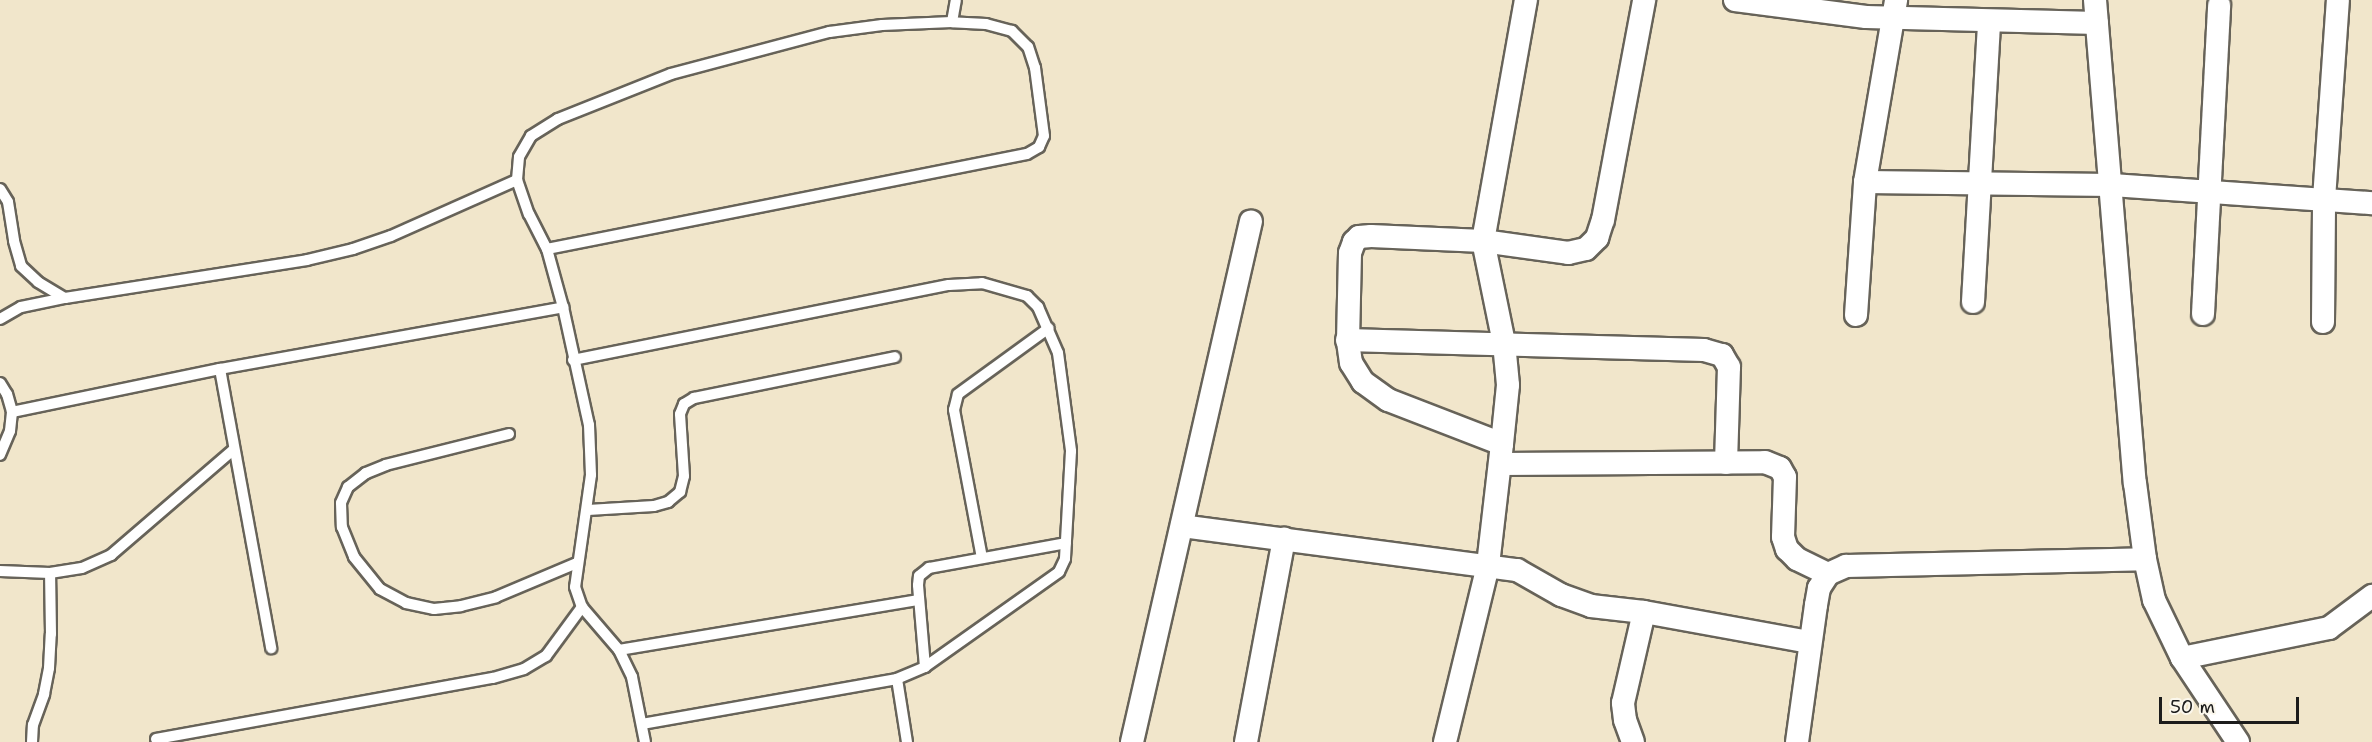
<!DOCTYPE html>
<style>
body{margin:0}
#map{position:relative;width:2372px;height:742px;overflow:hidden;background:#f1e6cb;font-family:"Shantell Sans",sans-serif}
div>[style]{position:absolute}
[style*='--x']{left:calc(var(--x)*1px);top:calc(var(--y)*1px);width:calc(var(--w)*1px);rotate:calc(var(--a)*1deg)}
.roads{filter:drop-shadow(2px 0 #676359) drop-shadow(-2px 0 #676359) drop-shadow(0 2px #676359) drop-shadow(0 -2px #676359)}
.lane>*{height:10px;margin:-5px;padding:0 5px;transform-origin:5px;border-radius:5px;background:#fff}
.street>*{height:22px;margin:-11px;padding:0 11px;transform-origin:11px;border-radius:11px;background:#fff}
span{translate:-50% -50%;white-space:nowrap;text-align:center;line-height:1.15;-webkit-text-stroke:5px #fbf7ec;paint-order:stroke}
.scale{position:absolute;left:2159px;top:697px;width:140px;height:27px;box-sizing:border-box;border:3px solid #1c1c1c;border-top:0;padding-left:8px;font-size:18px;line-height:21px;white-space:nowrap;color:#1c1c1c;-webkit-text-stroke:4px #fbf7ec;paint-order:stroke}
</style>
<div id="map">
<div class="roads">
<div class="lane">
<div style="--x:952;--y:22;--w:22;--a:-80"></div>
<div style="--x:0;--y:189;--w:15;--a:58"></div>
<div style="--x:8;--y:202;--w:39;--a:81"></div>
<div style="--x:14;--y:241;--w:26;--a:74"></div>
<div style="--x:21;--y:266;--w:23;--a:43"></div>
<div style="--x:38;--y:282;--w:31;--a:31"></div>
<div style="--x:547;--y:249;--w:489;--a:-11.2"></div>
<div style="--x:1027;--y:154;--w:14;--a:-30"></div>
<div style="--x:1039;--y:147;--w:12;--a:-66"></div>
<div style="--x:1044;--y:136;--w:69;--a:-97.5"></div>
<div style="--x:1035;--y:68;--w:22;--a:-108"></div>
<div style="--x:1028;--y:47;--w:23;--a:-135"></div>
<div style="--x:1012;--y:31;--w:27;--a:-165"></div>
<div style="--x:986;--y:24;--w:34;--a:-177"></div>
<div style="--x:952;--y:22;--w:70;--a:177.5"></div>
<div style="--x:882;--y:25;--w:53;--a:172.5"></div>
<div style="--x:829;--y:32;--w:163;--a:165.1"></div>
<div style="--x:671;--y:74;--w:122;--a:158.3"></div>
<div style="--x:558;--y:119;--w:32;--a:148"></div>
<div style="--x:531;--y:136;--w:24;--a:120"></div>
<div style="--x:519;--y:157;--w:23;--a:95"></div>
<div style="--x:517;--y:180;--w:36;--a:71"></div>
<div style="--x:529;--y:214;--w:39;--a:63"></div>
<div style="--x:547;--y:249;--w:60;--a:74.6"></div>
<div style="--x:563;--y:307;--w:121;--a:77.6"></div>
<div style="--x:589;--y:425;--w:50;--a:87.7"></div>
<div style="--x:591;--y:475;--w:113;--a:98.1"></div>
<div style="--x:575;--y:587;--w:21;--a:71"></div>
<div style="--x:582;--y:607;--w:57;--a:49.3"></div>
<div style="--x:619;--y:650;--w:30;--a:64"></div>
<div style="--x:632;--y:677;--w:66;--a:78.7"></div>
<div style="--x:0;--y:319;--w:24;--a:-30"></div>
<div style="--x:21;--y:307;--w:45;--a:-11.6"></div>
<div style="--x:65;--y:298;--w:245;--a:-8.9"></div>
<div style="--x:307;--y:260;--w:47;--a:-13.4"></div>
<div style="--x:353;--y:249;--w:40;--a:-18.9"></div>
<div style="--x:391;--y:236;--w:138;--a:-24"></div>
<div style="--x:573;--y:360;--w:383;--a:-11.3"></div>
<div style="--x:949;--y:285;--w:33;--a:-3"></div>
<div style="--x:982;--y:283;--w:47;--a:16.1"></div>
<div style="--x:1027;--y:296;--w:16;--a:45"></div>
<div style="--x:1038;--y:307;--w:50;--a:66.5"></div>
<div style="--x:1058;--y:353;--w:99;--a:82.4"></div>
<div style="--x:1071;--y:451;--w:108;--a:93.2"></div>
<div style="--x:1065;--y:559;--w:14;--a:115"></div>
<div style="--x:1059;--y:572;--w:164;--a:144.7"></div>
<div style="--x:925;--y:667;--w:30;--a:157"></div>
<div style="--x:897;--y:679;--w:259;--a:170"></div>
<div style="--x:220;--y:369;--w:284;--a:79.6"></div>
<div style="--x:0;--y:383;--w:13;--a:58"></div>
<div style="--x:7;--y:394;--w:19;--a:74"></div>
<div style="--x:12;--y:412;--w:19;--a:96"></div>
<div style="--x:10;--y:431;--w:26;--a:113"></div>
<div style="--x:12;--y:412;--w:212;--a:-11.7"></div>
<div style="--x:220;--y:369;--w:349;--a:-10.2"></div>
<div style="--x:509;--y:434;--w:127;--a:165.9"></div>
<div style="--x:386;--y:465;--w:22;--a:158"></div>
<div style="--x:366;--y:473;--w:23;--a:142"></div>
<div style="--x:348;--y:487;--w:17;--a:114"></div>
<div style="--x:341;--y:503;--w:24;--a:88"></div>
<div style="--x:342;--y:527;--w:32;--a:68"></div>
<div style="--x:354;--y:557;--w:41;--a:50.9"></div>
<div style="--x:380;--y:589;--w:30;--a:28"></div>
<div style="--x:406;--y:603;--w:29;--a:12"></div>
<div style="--x:434;--y:609;--w:27;--a:-6"></div>
<div style="--x:461;--y:606;--w:36;--a:-14"></div>
<div style="--x:496;--y:597;--w:88;--a:-22.8"></div>
<div style="--x:588;--y:510;--w:66;--a:-3.5"></div>
<div style="--x:654;--y:506;--w:15;--a:-16"></div>
<div style="--x:668;--y:502;--w:16;--a:-40"></div>
<div style="--x:680;--y:492;--w:16;--a:-76"></div>
<div style="--x:684;--y:476;--w:62;--a:-93.7"></div>
<div style="--x:680;--y:414;--w:11;--a:-68"></div>
<div style="--x:684;--y:404;--w:12;--a:-31"></div>
<div style="--x:694;--y:398;--w:205;--a:-11.5"></div>
<div style="--x:982;--y:558;--w:151;--a:-100.7"></div>
<div style="--x:954;--y:410;--w:16;--a:-76"></div>
<div style="--x:958;--y:394;--w:112;--a:-36"></div>
<div style="--x:0;--y:571;--w:50;--a:2.3"></div>
<div style="--x:50;--y:573;--w:32;--a:-9"></div>
<div style="--x:82;--y:568;--w:32;--a:-24"></div>
<div style="--x:111;--y:555;--w:161;--a:-40.7"></div>
<div style="--x:619;--y:650;--w:304;--a:-9.5"></div>
<div style="--x:925;--y:667;--w:82;--a:-94.9"></div>
<div style="--x:918;--y:585;--w:9;--a:-84"></div>
<div style="--x:919;--y:576;--w:13;--a:-39"></div>
<div style="--x:929;--y:568;--w:139;--a:-10.3"></div>
<div style="--x:897;--y:679;--w:64;--a:81"></div>
<div style="--x:156;--y:739;--w:342;--a:-10.3"></div>
<div style="--x:493;--y:678;--w:32;--a:-16"></div>
<div style="--x:524;--y:669;--w:26;--a:-31"></div>
<div style="--x:546;--y:656;--w:61;--a:-53.7"></div>
<div style="--x:32;--y:742;--w:17;--a:-87"></div>
<div style="--x:33;--y:725;--w:33;--a:-70"></div>
<div style="--x:44;--y:694;--w:26;--a:-79"></div>
<div style="--x:49;--y:668;--w:34;--a:-87"></div>
<div style="--x:51;--y:634;--w:61;--a:-90.9"></div>
</div>
<div class="street">
<div style="--x:1735;--y:0;--w:132;--a:7.4"></div>
<div style="--x:1866;--y:17;--w:231;--a:1.5"></div>
<div style="--x:2095;--y:0;--w:485;--a:85.3"></div>
<div style="--x:2135;--y:483;--w:77;--a:82.5"></div>
<div style="--x:2145;--y:559;--w:42;--a:77.6"></div>
<div style="--x:2154;--y:600;--w:64;--a:64.2"></div>
<div style="--x:2182;--y:658;--w:101;--a:56.3"></div>
<div style="--x:1865;--y:182;--w:247;--a:0.7"></div>
<div style="--x:2112;--y:185;--w:261;--a:4"></div>
<div style="--x:1973;--y:302;--w:281;--a:-86.7"></div>
<div style="--x:2203;--y:314;--w:309;--a:-87"></div>
<div style="--x:1856;--y:315;--w:133;--a:-86.1"></div>
<div style="--x:1865;--y:182;--w:185;--a:-80.3"></div>
<div style="--x:2323;--y:322;--w:123;--a:-89.5"></div>
<div style="--x:2324;--y:199;--w:199;--a:-86"></div>
<div style="--x:1347;--y:340;--w:357;--a:1.6"></div>
<div style="--x:1704;--y:350;--w:19;--a:16"></div>
<div style="--x:1722;--y:355;--w:14;--a:60"></div>
<div style="--x:1729;--y:367;--w:96;--a:91.8"></div>
<div style="--x:1502;--y:444;--w:122;--a:-158.9"></div>
<div style="--x:1388;--y:400;--w:31;--a:-144"></div>
<div style="--x:1363;--y:382;--w:22;--a:-122"></div>
<div style="--x:1351;--y:363;--w:22;--a:-98"></div>
<div style="--x:1348;--y:341;--w:88;--a:-88.7"></div>
<div style="--x:1350;--y:253;--w:12;--a:-70"></div>
<div style="--x:1354;--y:242;--w:7;--a:-45"></div>
<div style="--x:1359;--y:237;--w:12;--a:-5"></div>
<div style="--x:1371;--y:236;--w:112;--a:2.6"></div>
<div style="--x:1483;--y:241;--w:86;--a:8"></div>
<div style="--x:1568;--y:253;--w:18;--a:-13"></div>
<div style="--x:1586;--y:249;--w:16;--a:-45"></div>
<div style="--x:1597;--y:238;--w:19;--a:-72"></div>
<div style="--x:1603;--y:220;--w:224;--a:-79.4"></div>
<div style="--x:1500;--y:464;--w:265;--a:-0.4"></div>
<div style="--x:1765;--y:462;--w:16;--a:22"></div>
<div style="--x:1780;--y:468;--w:10;--a:61"></div>
<div style="--x:1785;--y:477;--w:60;--a:91.9"></div>
<div style="--x:1783;--y:537;--w:13;--a:72"></div>
<div style="--x:1787;--y:549;--w:14;--a:45"></div>
<div style="--x:1797;--y:559;--w:34;--a:26"></div>
<div style="--x:1182;--y:526;--w:338;--a:7.5"></div>
<div style="--x:1517;--y:570;--w:51;--a:29.6"></div>
<div style="--x:1561;--y:595;--w:32;--a:20"></div>
<div style="--x:1591;--y:606;--w:53;--a:6.5"></div>
<div style="--x:1644;--y:612;--w:168;--a:10.3"></div>
<div style="--x:2182;--y:658;--w:150;--a:-11.5"></div>
<div style="--x:2329;--y:628;--w:54;--a:-36.7"></div>
<div style="--x:1132;--y:742;--w:534;--a:-77.13"></div>
<div style="--x:1246;--y:742;--w:207;--a:-79.4"></div>
<div style="--x:1445;--y:742;--w:182;--a:-76.3"></div>
<div style="--x:1488;--y:565;--w:122;--a:-83.4"></div>
<div style="--x:1502;--y:444;--w:59;--a:-84.2"></div>
<div style="--x:1508;--y:385;--w:42;--a:-95.4"></div>
<div style="--x:1504;--y:343;--w:104;--a:-101.6"></div>
<div style="--x:1483;--y:241;--w:245;--a:-79.9"></div>
<div style="--x:1633;--y:742;--w:23;--a:-110"></div>
<div style="--x:1625;--y:720;--w:17;--a:-97"></div>
<div style="--x:1623;--y:703;--w:93;--a:-77"></div>
<div style="--x:1797;--y:742;--w:138;--a:-82.1"></div>
<div style="--x:1816;--y:605;--w:17;--a:-80"></div>
<div style="--x:1819;--y:588;--w:17;--a:-57"></div>
<div style="--x:1828;--y:574;--w:20;--a:-24"></div>
<div style="--x:1846;--y:566;--w:299;--a:-1.3"></div>
</div>
</div>
<div class="scale">50 m</div>
</div>
